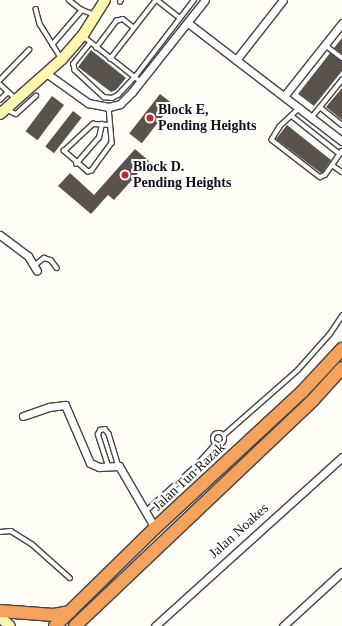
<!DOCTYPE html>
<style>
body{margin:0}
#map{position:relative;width:342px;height:626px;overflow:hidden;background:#fffdf5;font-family:Georgia,serif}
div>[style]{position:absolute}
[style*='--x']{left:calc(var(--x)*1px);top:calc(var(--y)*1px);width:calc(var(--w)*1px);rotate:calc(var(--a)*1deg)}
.building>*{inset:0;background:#5a524d;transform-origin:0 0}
.roads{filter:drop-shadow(1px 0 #444) drop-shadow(-1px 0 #444) drop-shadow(0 1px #444) drop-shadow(0 -1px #444)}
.lane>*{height:3.5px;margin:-1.75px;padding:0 1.75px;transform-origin:1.75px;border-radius:1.75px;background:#fff}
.lane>.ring{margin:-1.75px;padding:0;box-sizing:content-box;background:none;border:3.5px solid #fff;border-radius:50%}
.street>*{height:7px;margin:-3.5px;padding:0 3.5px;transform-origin:3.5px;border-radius:3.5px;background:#fff}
.secondary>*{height:10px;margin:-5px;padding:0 5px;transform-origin:5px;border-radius:5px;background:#fff6b0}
.highway>*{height:12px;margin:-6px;padding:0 6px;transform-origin:6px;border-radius:6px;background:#f5a25d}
.dots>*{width:11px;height:11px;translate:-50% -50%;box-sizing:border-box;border:2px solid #fff;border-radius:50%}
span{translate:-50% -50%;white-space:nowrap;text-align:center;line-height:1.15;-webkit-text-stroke:4px #fff;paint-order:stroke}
.poi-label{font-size:14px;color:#111;font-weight:700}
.left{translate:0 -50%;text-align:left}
.street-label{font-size:14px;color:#111}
</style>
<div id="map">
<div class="building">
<div style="clip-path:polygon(342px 38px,342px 54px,334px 48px)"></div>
<div style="clip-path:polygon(91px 50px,126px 78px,116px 90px,111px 92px,78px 67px)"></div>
<div style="clip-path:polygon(330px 53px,342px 61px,342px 71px,314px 106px,298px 94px)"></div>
<div style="clip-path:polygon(342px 88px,342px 120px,326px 107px)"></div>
<div style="left:160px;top:94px;width:16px;height:50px;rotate:38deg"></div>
<div style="left:52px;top:96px;width:15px;height:44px;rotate:37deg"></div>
<div style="left:73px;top:111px;width:11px;height:45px;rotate:38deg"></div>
<div style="clip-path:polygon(287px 125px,331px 160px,323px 172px,321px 173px,276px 139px)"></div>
<div style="clip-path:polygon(135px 149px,149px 161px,114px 200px,108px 195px,91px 214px,58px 186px,70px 173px,94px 195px)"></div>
</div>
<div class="roads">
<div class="lane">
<div style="--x:69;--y:0;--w:16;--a:38"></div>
<div style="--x:82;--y:10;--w:14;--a:21"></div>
<div style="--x:157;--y:0;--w:29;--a:38"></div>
<div style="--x:120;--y:2;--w:2;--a:-63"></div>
<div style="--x:36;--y:9;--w:16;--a:75"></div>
<div style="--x:40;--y:24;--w:40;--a:58"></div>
<div style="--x:83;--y:36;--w:73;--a:38.3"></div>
<div style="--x:90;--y:44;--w:26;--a:129"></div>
<div style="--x:74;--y:64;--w:6;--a:81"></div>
<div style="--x:75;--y:70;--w:40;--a:43"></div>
<div style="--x:104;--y:97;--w:8;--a:7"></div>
<div style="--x:112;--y:98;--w:7;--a:-27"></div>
<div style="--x:118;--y:95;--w:25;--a:-47"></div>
<div style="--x:135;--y:77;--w:97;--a:-52.5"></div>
<div style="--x:52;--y:45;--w:46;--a:-49.4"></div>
<div style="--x:325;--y:45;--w:21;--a:37"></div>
<div style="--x:96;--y:48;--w:34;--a:-53"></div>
<div style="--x:116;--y:21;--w:7;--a:-16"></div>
<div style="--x:123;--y:19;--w:14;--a:39"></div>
<div style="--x:110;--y:59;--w:75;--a:-52.1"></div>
<div style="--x:0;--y:80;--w:42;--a:-46"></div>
<div style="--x:0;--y:84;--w:21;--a:43"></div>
<div style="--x:0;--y:100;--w:11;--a:-45"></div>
<div style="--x:109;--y:107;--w:36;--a:85"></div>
<div style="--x:112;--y:143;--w:34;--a:126"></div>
<div style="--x:92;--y:171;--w:4;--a:166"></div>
<div style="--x:88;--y:172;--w:32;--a:-139"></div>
<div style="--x:64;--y:151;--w:40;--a:-43"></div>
<div style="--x:93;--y:124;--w:17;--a:3"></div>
<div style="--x:320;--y:107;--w:28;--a:39"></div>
<div style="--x:299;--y:109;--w:26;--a:137"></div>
<div style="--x:280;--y:127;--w:15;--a:122"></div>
<div style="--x:272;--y:140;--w:61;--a:37.6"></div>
<div style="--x:320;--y:177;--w:5;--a:-22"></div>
<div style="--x:325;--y:175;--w:29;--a:-55"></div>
<div style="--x:8;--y:110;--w:9;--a:27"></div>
<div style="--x:16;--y:114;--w:27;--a:-42"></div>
<div style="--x:292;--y:116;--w:61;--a:38.4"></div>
<div style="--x:312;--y:117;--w:48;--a:-51"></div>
<div style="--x:76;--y:164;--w:35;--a:-49"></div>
<div style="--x:99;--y:138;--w:14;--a:-78"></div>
<div style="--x:332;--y:165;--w:12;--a:35"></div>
<div style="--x:34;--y:266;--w:13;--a:-39"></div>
<div style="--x:44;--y:258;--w:7;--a:16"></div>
<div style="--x:51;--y:260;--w:10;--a:53"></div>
<div class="ring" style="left:213px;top:433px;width:8.5px;height:8.5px"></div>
<div style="--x:224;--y:435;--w:98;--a:-41.3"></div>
<div style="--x:298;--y:370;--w:48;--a:-48.4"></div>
<div style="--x:330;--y:334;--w:22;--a:-56"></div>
<div style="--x:108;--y:466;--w:33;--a:-108"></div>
<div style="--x:98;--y:435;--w:5;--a:-68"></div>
<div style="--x:100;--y:430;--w:5;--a:-11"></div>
<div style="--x:105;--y:429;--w:6;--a:51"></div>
<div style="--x:109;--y:434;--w:34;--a:73"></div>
<div style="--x:146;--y:511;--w:66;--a:-41.9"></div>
<div style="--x:195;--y:467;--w:31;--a:-48"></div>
<div style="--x:0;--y:532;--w:11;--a:-5"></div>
<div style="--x:11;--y:531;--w:25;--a:32"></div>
<div style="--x:32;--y:544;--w:51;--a:41.8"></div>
</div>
<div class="street">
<div style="--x:188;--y:23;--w:194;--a:37.5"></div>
<div style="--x:236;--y:60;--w:76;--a:-51.9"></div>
<div style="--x:46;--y:73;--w:52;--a:35.5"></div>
<div style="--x:88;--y:103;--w:21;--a:11"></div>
<div style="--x:109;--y:107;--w:11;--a:-15"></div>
<div style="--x:120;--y:104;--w:17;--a:-45"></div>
<div style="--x:132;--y:92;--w:117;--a:-51.6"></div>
<div style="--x:285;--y:95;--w:92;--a:-51.6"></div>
<div style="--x:0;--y:235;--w:35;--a:37"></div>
<div style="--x:28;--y:256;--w:17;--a:59"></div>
<div style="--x:23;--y:416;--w:28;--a:-19"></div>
<div style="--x:49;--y:407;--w:16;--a:-7"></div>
<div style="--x:65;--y:405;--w:63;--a:66.7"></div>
<div style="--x:90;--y:463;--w:10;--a:24"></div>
<div style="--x:99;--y:467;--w:20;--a:-3"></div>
<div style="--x:119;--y:466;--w:72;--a:59.9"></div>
<div style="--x:155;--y:626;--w:252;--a:-42.1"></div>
<div style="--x:283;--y:626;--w:80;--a:-42.5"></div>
</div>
<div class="secondary">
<div style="--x:0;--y:114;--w:83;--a:-41.6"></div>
<div style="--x:62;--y:59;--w:32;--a:-49"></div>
<div style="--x:83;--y:35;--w:41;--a:-57.8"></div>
<div style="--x:0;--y:617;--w:13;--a:42"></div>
</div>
<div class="highway">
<div style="--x:0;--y:611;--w:54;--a:4.2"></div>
<div style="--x:54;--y:615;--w:16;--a:-11"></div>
<div style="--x:55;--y:626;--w:140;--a:-44.4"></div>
<div style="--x:155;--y:528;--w:200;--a:-42.8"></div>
<div style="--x:302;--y:392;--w:59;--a:-47.1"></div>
<div style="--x:75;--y:626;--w:328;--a:-43.5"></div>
<div style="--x:313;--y:400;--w:43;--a:-47.8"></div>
</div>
</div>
<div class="dots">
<div style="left:150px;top:118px;background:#c4262e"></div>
<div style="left:125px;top:175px;background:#c4262e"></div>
</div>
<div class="poi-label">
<span class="left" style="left:158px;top:118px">Block E,<br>Pending Heights</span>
<span class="left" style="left:133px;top:175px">Block D.<br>Pending Heights</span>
</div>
<div class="street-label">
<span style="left:189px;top:477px;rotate:-43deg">Jalan Tun Razak</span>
<span style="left:239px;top:531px;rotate:-42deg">Jalan Noakes</span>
</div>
</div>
